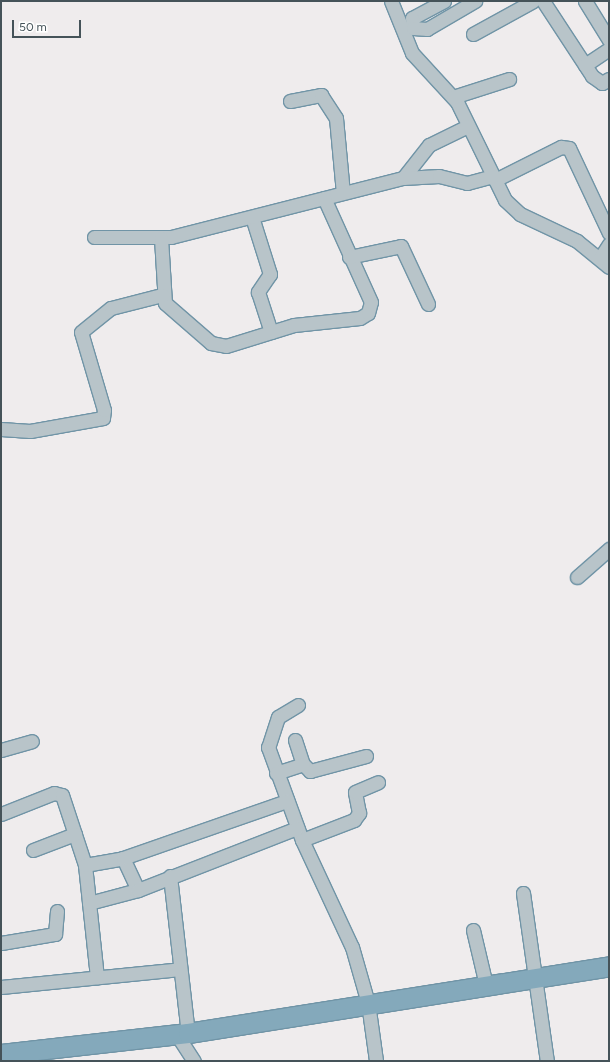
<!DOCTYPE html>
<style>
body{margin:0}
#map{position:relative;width:610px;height:1062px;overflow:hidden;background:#efeced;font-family:Figtree,sans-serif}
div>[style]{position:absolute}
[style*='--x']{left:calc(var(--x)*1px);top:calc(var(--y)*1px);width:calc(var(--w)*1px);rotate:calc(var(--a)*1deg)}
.roads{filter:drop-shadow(1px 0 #7094a6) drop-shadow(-1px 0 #7094a6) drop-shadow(0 1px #7094a6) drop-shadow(0 -1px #7094a6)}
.minor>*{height:13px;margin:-6.5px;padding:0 6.5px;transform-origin:6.5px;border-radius:6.5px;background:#b8c4c9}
.highway>*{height:19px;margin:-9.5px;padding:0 9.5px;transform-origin:9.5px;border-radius:9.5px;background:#84a9bb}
span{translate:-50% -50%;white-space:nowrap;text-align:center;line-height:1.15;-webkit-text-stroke:3px #fff;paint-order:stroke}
.frame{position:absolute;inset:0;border:2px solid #455359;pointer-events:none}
.scale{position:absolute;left:12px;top:20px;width:69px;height:18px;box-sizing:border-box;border:2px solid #455359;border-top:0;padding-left:5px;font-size:12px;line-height:14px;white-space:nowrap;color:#455359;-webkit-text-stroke:3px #fff;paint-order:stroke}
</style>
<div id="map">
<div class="roads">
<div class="minor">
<div style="--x:391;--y:1;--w:56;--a:68"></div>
<div style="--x:412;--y:53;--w:67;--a:47.4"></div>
<div style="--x:457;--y:102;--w:109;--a:63.9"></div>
<div style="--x:505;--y:200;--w:21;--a:43"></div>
<div style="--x:520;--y:214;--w:63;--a:25.3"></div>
<div style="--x:577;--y:241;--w:41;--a:39.1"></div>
<div style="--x:444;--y:1;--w:36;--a:152"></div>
<div style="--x:412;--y:18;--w:10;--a:84"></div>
<div style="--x:413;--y:28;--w:14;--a:4"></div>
<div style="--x:427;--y:29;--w:56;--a:-30.3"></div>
<div style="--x:543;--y:1;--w:90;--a:56.8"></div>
<div style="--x:592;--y:76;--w:12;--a:35"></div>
<div style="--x:602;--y:83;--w:8;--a:-30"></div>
<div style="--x:585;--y:1;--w:46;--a:58.4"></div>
<div style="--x:473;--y:34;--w:68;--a:-28.8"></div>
<div style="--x:585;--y:65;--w:29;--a:-34"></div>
<div style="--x:453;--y:97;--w:59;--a:-17.8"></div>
<div style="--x:290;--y:101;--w:32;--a:-11"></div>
<div style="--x:321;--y:95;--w:27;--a:57"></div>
<div style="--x:336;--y:118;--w:75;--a:84.7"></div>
<div style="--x:403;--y:178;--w:42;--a:-51.8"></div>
<div style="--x:429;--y:145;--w:43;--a:-26"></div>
<div style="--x:495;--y:180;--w:74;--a:-26.6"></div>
<div style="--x:561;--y:147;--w:8;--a:7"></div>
<div style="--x:569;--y:148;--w:94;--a:64.8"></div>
<div style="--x:252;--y:217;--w:60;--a:72.5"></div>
<div style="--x:270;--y:274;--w:22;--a:124"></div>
<div style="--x:258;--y:292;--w:42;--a:72"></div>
<div style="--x:94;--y:237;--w:77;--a:0"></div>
<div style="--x:171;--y:237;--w:239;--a:-14.3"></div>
<div style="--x:403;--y:178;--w:36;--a:-3"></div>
<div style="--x:439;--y:176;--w:29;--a:14"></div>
<div style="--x:467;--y:183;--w:27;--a:-15"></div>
<div style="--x:161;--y:238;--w:65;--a:86.5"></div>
<div style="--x:165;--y:303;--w:61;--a:41"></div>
<div style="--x:211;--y:343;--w:15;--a:11"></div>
<div style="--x:226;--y:346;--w:71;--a:-17.2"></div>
<div style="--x:294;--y:325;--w:66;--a:-6.1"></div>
<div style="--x:360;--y:318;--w:9;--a:-32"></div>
<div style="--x:368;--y:313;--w:11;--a:-75"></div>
<div style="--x:371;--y:302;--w:114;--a:-114.3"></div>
<div style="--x:349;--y:257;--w:53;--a:-11.9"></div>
<div style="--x:401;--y:246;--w:64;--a:65"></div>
<div style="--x:600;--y:258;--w:17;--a:-57"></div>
<div style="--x:1;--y:429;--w:29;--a:4"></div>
<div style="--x:30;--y:431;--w:74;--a:-10.1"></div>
<div style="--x:103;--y:418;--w:8;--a:-83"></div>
<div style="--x:104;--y:410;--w:81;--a:-106.4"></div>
<div style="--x:81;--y:332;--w:38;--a:-39"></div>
<div style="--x:111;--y:308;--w:53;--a:-14.3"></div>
<div style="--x:577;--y:577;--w:43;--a:-41.2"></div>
<div style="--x:298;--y:705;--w:23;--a:149"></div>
<div style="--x:278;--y:717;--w:32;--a:108"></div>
<div style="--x:268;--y:747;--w:99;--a:69.9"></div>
<div style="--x:302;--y:840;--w:118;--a:65"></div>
<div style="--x:352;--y:947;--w:58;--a:74.1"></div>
<div style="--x:368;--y:1003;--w:59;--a:82.1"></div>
<div style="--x:295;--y:740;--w:25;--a:72"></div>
<div style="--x:303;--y:764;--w:10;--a:45"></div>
<div style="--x:310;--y:771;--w:58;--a:-15"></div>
<div style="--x:1;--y:750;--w:32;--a:-16"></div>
<div style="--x:276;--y:773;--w:28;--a:-18"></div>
<div style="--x:1;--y:814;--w:57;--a:-21.6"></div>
<div style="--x:54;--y:793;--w:8;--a:14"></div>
<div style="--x:62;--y:795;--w:74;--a:71.8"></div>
<div style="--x:85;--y:865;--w:113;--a:83.9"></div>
<div style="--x:302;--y:840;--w:56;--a:-21"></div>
<div style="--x:354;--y:820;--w:9;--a:-54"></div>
<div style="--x:359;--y:813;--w:21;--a:-101"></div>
<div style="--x:355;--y:792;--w:25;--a:-23"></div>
<div style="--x:33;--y:850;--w:45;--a:-20.9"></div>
<div style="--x:123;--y:858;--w:35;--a:65"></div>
<div style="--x:85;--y:865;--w:39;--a:-10"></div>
<div style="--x:123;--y:858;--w:174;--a:-19.2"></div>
<div style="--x:170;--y:876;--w:158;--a:83.5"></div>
<div style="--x:523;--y:893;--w:170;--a:81.9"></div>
<div style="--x:89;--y:903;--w:51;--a:-14.9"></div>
<div style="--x:138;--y:890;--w:171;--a:-21.3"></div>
<div style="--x:473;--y:930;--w:57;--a:76.7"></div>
<div style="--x:1;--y:943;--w:55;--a:-9.5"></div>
<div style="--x:55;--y:934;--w:23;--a:-85"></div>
<div style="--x:1;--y:987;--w:180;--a:-5.7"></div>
<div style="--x:177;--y:1035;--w:31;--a:57"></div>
</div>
<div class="highway">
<div style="--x:1;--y:1054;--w:188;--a:-6.4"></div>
<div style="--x:188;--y:1033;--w:426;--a:-9"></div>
</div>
</div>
<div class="frame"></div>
<div class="scale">50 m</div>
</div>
